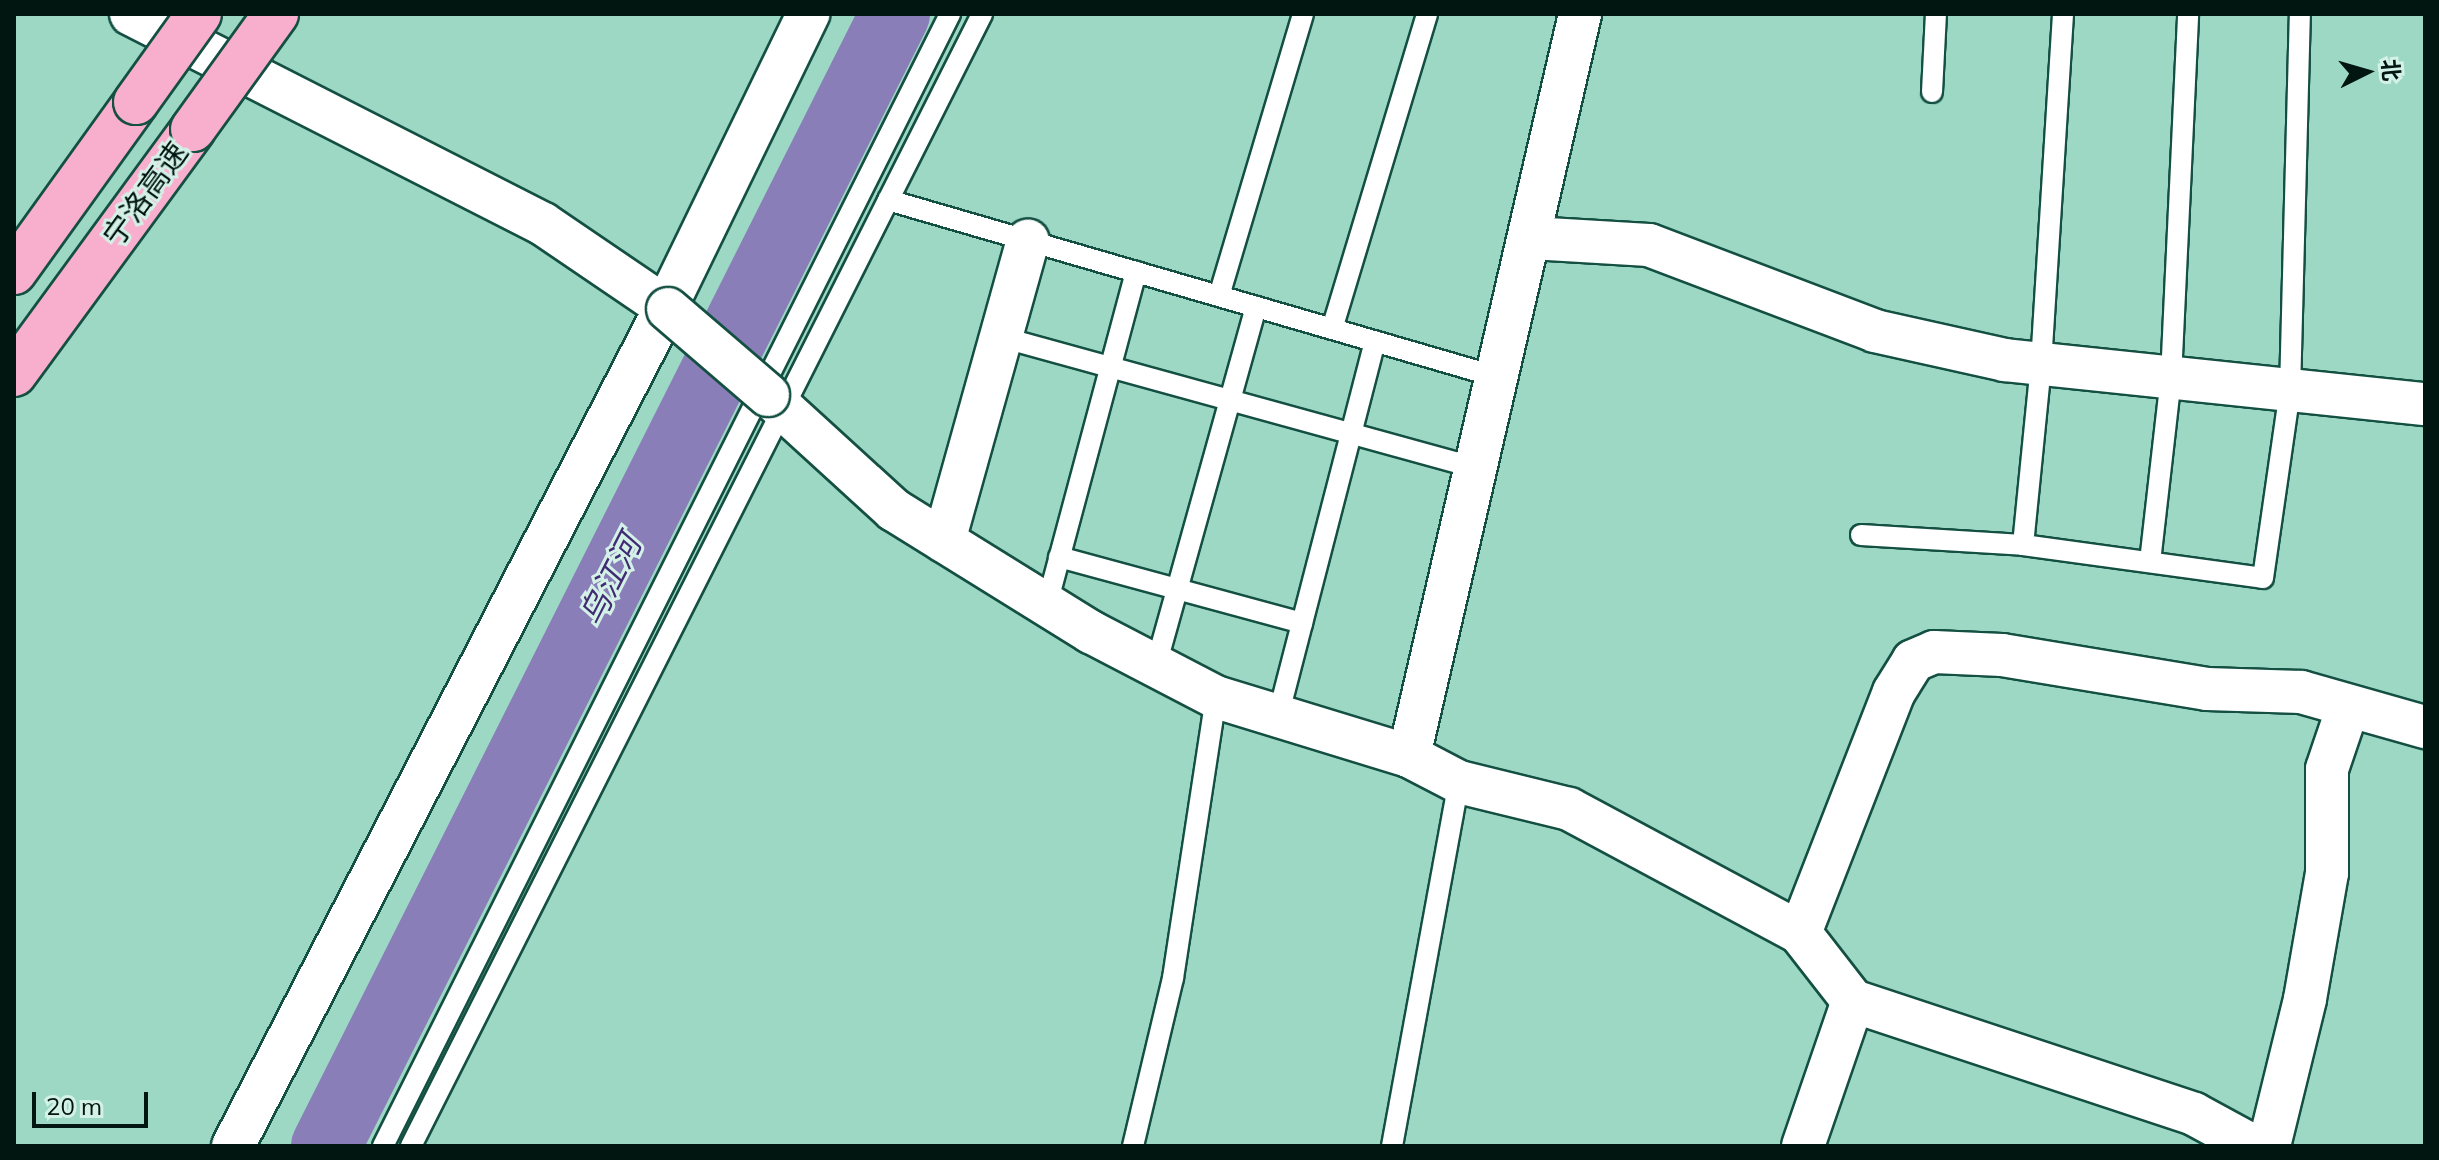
<!DOCTYPE html>
<meta charset="utf-8">
<style>
body{margin:0}
#map{position:relative;width:2439px;height:1160px;overflow:hidden;background:#9dd8c5;font-family:Mulish,"Noto Sans SC",sans-serif}
div>[style]{position:absolute}
[style*='--x']{left:calc(var(--x)*1px);top:calc(var(--y)*1px);width:calc(var(--w)*1px);rotate:calc(var(--a)*1deg)}
.river>*{height:70px;margin:-35px;padding:0 35px;transform-origin:35px;border-radius:35px;background:#8a7eb9}
.roads{filter:drop-shadow(2px 0 #145042) drop-shadow(-2px 0 #145042) drop-shadow(0 2px #145042) drop-shadow(0 -2px #145042)}
.service>*{height:20px;margin:-10px;padding:0 10px;transform-origin:10px;border-radius:10px;background:#fff}
.minor>*{height:42px;margin:-21px;padding:0 21px;transform-origin:21px;border-radius:21px;background:#fff}
.motorway>*{height:44px;margin:-22px;padding:0 22px;transform-origin:22px;border-radius:22px;background:#f8aecd}
.bridges{filter:drop-shadow(2px 0 #145042) drop-shadow(-2px 0 #145042) drop-shadow(0 2px #145042) drop-shadow(0 -2px #145042)}
.minor-bridge>*{height:42px;margin:-21px;padding:0 21px;transform-origin:21px;border-radius:21px;background:#fff}
.motorway-bridge>*{height:44px;margin:-22px;padding:0 22px;transform-origin:22px;border-radius:22px;background:#f8aecd}
span{translate:-50% -50%;white-space:nowrap;text-align:center;line-height:1.15;-webkit-text-stroke:6px #d4f1e7;paint-order:stroke}
.street-label{font-size:30px;color:#011610}
.water-label{font-size:32px;color:#412c74;font-style:italic}
.frame{position:absolute;inset:0;border:16px solid #011610;pointer-events:none}
.north{position:absolute;left:2327px;top:32px;width:80px;height:80px;-webkit-text-stroke:6px #d4f1e7;paint-order:stroke;rotate:85deg;font-size:22px;font-weight:700;line-height:32px;text-align:center;color:#011610}
.north::after{content:'';display:block;margin:auto;width:28px;height:36px;background:#011610;clip-path:polygon(50% 0,100% 100%,50% 72%,0 100%)}
.scale{position:absolute;left:32px;top:1092px;width:116px;height:36px;box-sizing:border-box;border:4px solid #011610;border-top:0;padding-left:10px;font-size:24px;line-height:28px;white-space:nowrap;color:#011610;-webkit-text-stroke:6px #d4f1e7;paint-order:stroke}
</style>
<div id="map">
<div class="river">
<div style="--x:326;--y:1146;--w:1267;--a:-63.31"></div>
</div>
<div class="roads">
<div class="service">
<div style="--x:1932;--y:92;--w:78;--a:-87.1"></div>
<div style="--x:888;--y:200;--w:631;--a:16.19"></div>
<div style="--x:1219;--y:296;--w:294;--a:-73.4"></div>
<div style="--x:1332;--y:329;--w:329;--a:-73.2"></div>
<div style="--x:1001;--y:337;--w:491;--a:15.4"></div>
<div style="--x:1861;--y:535;--w:162;--a:3.5"></div>
<div style="--x:2023;--y:545;--w:242;--a:7.8"></div>
<div style="--x:2263;--y:578;--w:189;--a:-81.8"></div>
<div style="--x:2290;--y:391;--w:377;--a:-88.5"></div>
<div style="--x:2023;--y:545;--w:182;--a:-84.3"></div>
<div style="--x:2041;--y:364;--w:351;--a:-86.4"></div>
<div style="--x:1059;--y:557;--w:252;--a:15.2"></div>
<div style="--x:2150;--y:562;--w:185;--a:-83.5"></div>
<div style="--x:2171;--y:378;--w:364;--a:-87.3"></div>
<div style="--x:1047;--y:604;--w:344;--a:-75"></div>
<div style="--x:1156;--y:665;--w:372;--a:-74.4"></div>
<div style="--x:1278;--y:716;--w:387;--a:-75.5"></div>
<div style="--x:383;--y:1146;--w:1266;--a:-63.39"></div>
<div style="--x:411;--y:1146;--w:1268;--a:-63.23"></div>
<div style="--x:1133;--y:1146;--w:173;--a:-76.6"></div>
<div style="--x:1173;--y:978;--w:284;--a:-81.3"></div>
<div style="--x:1392;--y:1146;--w:370;--a:-79.6"></div>
</div>
<div class="minor">
<div style="--x:131;--y:14;--w:462;--a:27"></div>
<div style="--x:543;--y:224;--w:151;--a:34.2"></div>
<div style="--x:1531;--y:238;--w:118;--a:3.4"></div>
<div style="--x:1649;--y:245;--w:242;--a:20.8"></div>
<div style="--x:1875;--y:331;--w:133;--a:12.6"></div>
<div style="--x:2005;--y:360;--w:422;--a:6"></div>
<div style="--x:768;--y:395;--w:171;--a:42.4"></div>
<div style="--x:894;--y:510;--w:232;--a:31.8"></div>
<div style="--x:1091;--y:632;--w:141;--a:27.5"></div>
<div style="--x:1216;--y:697;--w:202;--a:17"></div>
<div style="--x:1409;--y:756;--w:56;--a:27.5"></div>
<div style="--x:1459;--y:782;--w:113;--a:13.8"></div>
<div style="--x:1569;--y:809;--w:262;--a:28.2"></div>
<div style="--x:1800;--y:933;--w:86;--a:52.1"></div>
<div style="--x:1853;--y:1001;--w:359;--a:18.3"></div>
<div style="--x:2194;--y:1114;--w:67;--a:28.5"></div>
<div style="--x:944;--y:541;--w:312;--a:-74.4"></div>
<div style="--x:1409;--y:756;--w:761;--a:-77.02"></div>
<div style="--x:1800;--y:933;--w:259;--a:-68.7"></div>
<div style="--x:1894;--y:692;--w:36;--a:-58"></div>
<div style="--x:1913;--y:661;--w:23;--a:-23"></div>
<div style="--x:1934;--y:652;--w:68;--a:2.5"></div>
<div style="--x:2002;--y:655;--w:208;--a:9.4"></div>
<div style="--x:2207;--y:689;--w:94;--a:1.8"></div>
<div style="--x:2301;--y:692;--w:129;--a:15.8"></div>
<div style="--x:233;--y:1146;--w:944;--a:-62.7"></div>
<div style="--x:666;--y:307;--w:326;--a:-64.1"></div>
<div style="--x:1803;--y:1146;--w:153;--a:-71"></div>
<div style="--x:2269;--y:1146;--w:151;--a:-76.2"></div>
<div style="--x:2305;--y:999;--w:128;--a:-80.1"></div>
<div style="--x:2327;--y:873;--w:104;--a:-90"></div>
<div style="--x:2327;--y:769;--w:65;--a:-71.3"></div>
</div>
<div class="motorway">
<div style="--x:14;--y:272;--w:209;--a:-54.3"></div>
<div style="--x:14;--y:374;--w:303;--a:-53.8"></div>
</div>
</div>
<div class="bridges">
<div class="minor-bridge">
<div style="--x:668;--y:309;--w:132;--a:40.7"></div>
</div>
<div class="motorway-bridge">
<div style="--x:136;--y:102;--w:108;--a:-54.4"></div>
<div style="--x:193;--y:129;--w:142;--a:-54.2"></div>
</div>
</div>
<div class="street-label">
<span style="left:145px;top:194px;rotate:-54deg">宁洛高速</span>
</div>
<div class="water-label">
<span style="left:610px;top:580px;rotate:-63deg">乌江河</span>
</div>
<div class="frame"></div>
<div class="north">北</div>
<div class="scale">20 m</div>
</div>
